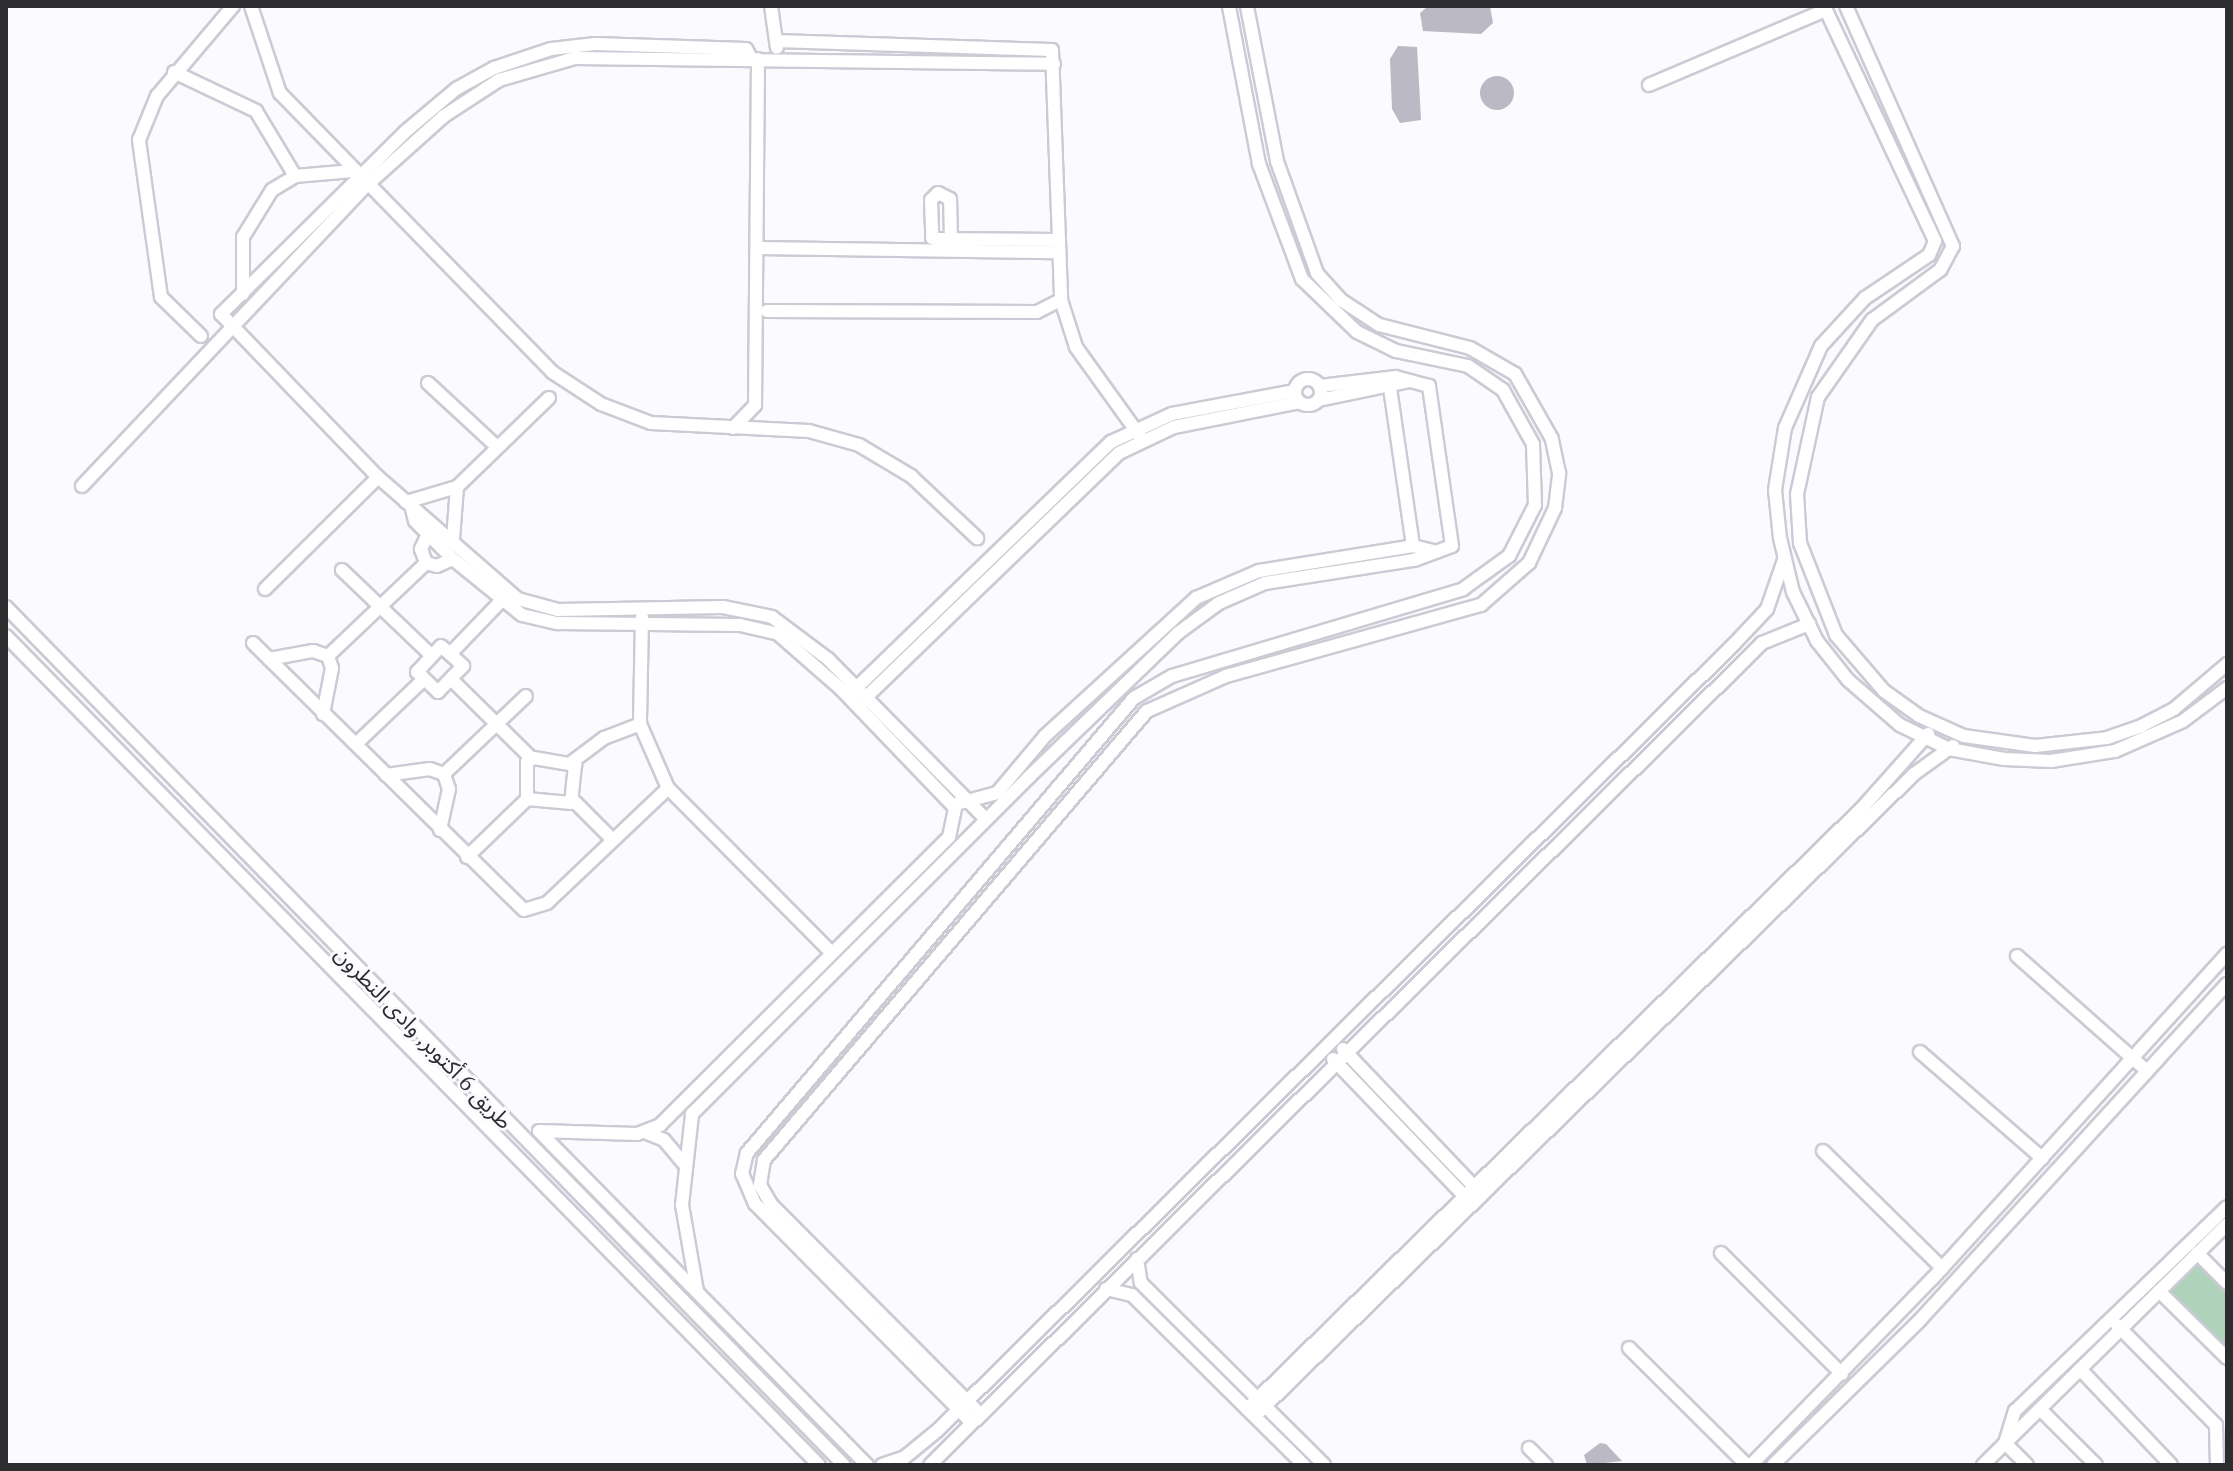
<!DOCTYPE html>
<meta charset="utf-8">
<style>
body{margin:0}
#map{position:relative;width:2233px;height:1471px;overflow:hidden;background:#fbfafe;font-family:"IBM Plex Serif","Noto Sans Arabic",serif}
div>[style]{position:absolute}
[style*='--x']{left:calc(var(--x)*1px);top:calc(var(--y)*1px);width:calc(var(--w)*1px);rotate:calc(var(--a)*1deg)}
.green>*{inset:0;background:#afd3ba}
.building>*{inset:0;background:#bbb9c3}
.round{border-radius:50%}
.roads{filter:drop-shadow(2px 0 #cccad4) drop-shadow(-2px 0 #cccad4) drop-shadow(0 2px #cccad4) drop-shadow(0 -2px #cccad4)}
.minor>*{height:12px;margin:-6px;padding:0 6px;transform-origin:6px;border-radius:6px;background:#fff}
.minor>.ring{margin:-6px;padding:0;box-sizing:content-box;background:none;border:12px solid #fff;border-radius:50%}
span{translate:-50% -50%;white-space:nowrap;text-align:center;line-height:1.15;-webkit-text-stroke:6px #fbfafe;paint-order:stroke}
.street-label{font-size:22px;color:#2d2d30}
.frame{position:absolute;inset:0;border:8px solid #2d2d30;pointer-events:none}
</style>
<div id="map">
<div class="green">
<div style="clip-path:polygon(2197px 1253px,2227px 1283px,2227px 1358px,2159px 1291px)"></div>
</div>
<div class="building">
<div style="clip-path:polygon(1490px 6px,1493px 23px,1481px 34px,1423px 31px,1420px 13px,1427px 7px)"></div>
<div style="clip-path:polygon(1417px 47px,1421px 120px,1400px 123px,1392px 109px,1390px 59px,1398px 46px)"></div>
<div class="round" style="left:1480px;top:76px;width:34px;height:34px"></div>
<div style="clip-path:polygon(1600px 1443px,1606px 1444px,1622px 1461px,1587px 1465px,1584px 1455px)"></div>
</div>
<div class="roads">
<div class="minor">
<div style="--x:251;--y:6;--w:92;--a:71.6"></div>
<div style="--x:280;--y:93;--w:390;--a:45.7"></div>
<div style="--x:552;--y:372;--w:59;--a:33.1"></div>
<div style="--x:601;--y:404;--w:53;--a:20.8"></div>
<div style="--x:651;--y:423;--w:158;--a:2.9"></div>
<div style="--x:809;--y:431;--w:52;--a:15.6"></div>
<div style="--x:859;--y:445;--w:61;--a:30.8"></div>
<div style="--x:911;--y:476;--w:91;--a:43.2"></div>
<div style="--x:771;--y:6;--w:42;--a:81.9"></div>
<div style="--x:1824;--y:6;--w:260;--a:64.7"></div>
<div style="--x:1935;--y:241;--w:15;--a:113"></div>
<div style="--x:1929;--y:255;--w:77;--a:146.1"></div>
<div style="--x:1865;--y:298;--w:65;--a:132.5"></div>
<div style="--x:1821;--y:346;--w:90;--a:113.7"></div>
<div style="--x:1785;--y:428;--w:63;--a:99.2"></div>
<div style="--x:1775;--y:490;--w:48;--a:84.1"></div>
<div style="--x:1780;--y:538;--w:56;--a:76.5"></div>
<div style="--x:1793;--y:592;--w:55;--a:63.9"></div>
<div style="--x:1817;--y:641;--w:50;--a:51.5"></div>
<div style="--x:1848;--y:680;--w:69;--a:40.9"></div>
<div style="--x:1900;--y:725;--w:55;--a:26.1"></div>
<div style="--x:1949;--y:749;--w:56;--a:10.3"></div>
<div style="--x:2004;--y:759;--w:47;--a:2.4"></div>
<div style="--x:2051;--y:761;--w:65;--a:-8.9"></div>
<div style="--x:2115;--y:751;--w:74;--a:-23.8"></div>
<div style="--x:2183;--y:721;--w:55;--a:-36.9"></div>
<div style="--x:1846;--y:6;--w:263;--a:66"></div>
<div style="--x:1953;--y:246;--w:27;--a:118"></div>
<div style="--x:1940;--y:270;--w:84;--a:143.7"></div>
<div style="--x:1872;--y:320;--w:94;--a:125"></div>
<div style="--x:1818;--y:397;--w:99;--a:102.2"></div>
<div style="--x:1797;--y:494;--w:49;--a:86.5"></div>
<div style="--x:1800;--y:543;--w:99;--a:68.6"></div>
<div style="--x:1836;--y:635;--w:74;--a:49.4"></div>
<div style="--x:1884;--y:691;--w:43;--a:35.5"></div>
<div style="--x:1919;--y:716;--w:49;--a:24"></div>
<div style="--x:1964;--y:736;--w:72;--a:8"></div>
<div style="--x:2035;--y:746;--w:72;--a:-6.3"></div>
<div style="--x:2107;--y:738;--w:36;--a:-19"></div>
<div style="--x:2141;--y:726;--w:37;--a:-27"></div>
<div style="--x:2174;--y:709;--w:70;--a:-40.3"></div>
<div style="--x:777;--y:41;--w:275;--a:1.9"></div>
<div style="--x:1052;--y:50;--w:250;--a:87.9"></div>
<div style="--x:1061;--y:300;--w:49;--a:72.3"></div>
<div style="--x:1076;--y:347;--w:113;--a:54.3"></div>
<div style="--x:751;--y:58;--w:10;--a:-119"></div>
<div style="--x:746;--y:49;--w:151;--a:-178.1"></div>
<div style="--x:595;--y:44;--w:44;--a:173.5"></div>
<div style="--x:551;--y:49;--w:60;--a:161.6"></div>
<div style="--x:494;--y:68;--w:43;--a:151.1"></div>
<div style="--x:456;--y:89;--w:67;--a:139.9"></div>
<div style="--x:405;--y:132;--w:259;--a:135.3"></div>
<div style="--x:221;--y:314;--w:226;--a:46.1"></div>
<div style="--x:378;--y:477;--w:186;--a:41.1"></div>
<div style="--x:518;--y:599;--w:41;--a:15.4"></div>
<div style="--x:558;--y:610;--w:165;--a:-1"></div>
<div style="--x:723;--y:607;--w:50;--a:11.5"></div>
<div style="--x:772;--y:617;--w:70;--a:36.9"></div>
<div style="--x:828;--y:659;--w:225;--a:45.4"></div>
<div style="--x:174;--y:72;--w:91;--a:25.4"></div>
<div style="--x:256;--y:111;--w:76;--a:59"></div>
<div style="--x:1649;--y:85;--w:192;--a:-23"></div>
<div style="--x:951;--y:239;--w:40;--a:-91.4"></div>
<div style="--x:950;--y:199;--w:13;--a:-153"></div>
<div style="--x:938;--y:193;--w:10;--a:135"></div>
<div style="--x:931;--y:200;--w:38;--a:88"></div>
<div style="--x:932;--y:238;--w:4;--a:14"></div>
<div style="--x:936;--y:239;--w:121;--a:0.5"></div>
<div style="--x:758;--y:248;--w:299;--a:0.8"></div>
<div style="--x:243;--y:294;--w:57;--a:-90"></div>
<div style="--x:243;--y:237;--w:55;--a:-58.3"></div>
<div style="--x:272;--y:190;--w:27;--a:-31"></div>
<div style="--x:295;--y:176;--w:58;--a:-4.9"></div>
<div style="--x:767;--y:311;--w:270;--a:0.2"></div>
<div style="--x:1037;--y:312;--w:27;--a:-27"></div>
<div style="--x:201;--y:336;--w:56;--a:-135.7"></div>
<div style="--x:161;--y:297;--w:159;--a:-98"></div>
<div style="--x:139;--y:140;--w:48;--a:-67.8"></div>
<div style="--x:157;--y:96;--w:118;--a:-49.8"></div>
<div class="ring" style="left:1295px;top:379px;width:14px;height:14px"></div>
<div style="--x:428;--y:383;--w:94;--a:42.8"></div>
<div style="--x:1390;--y:388;--w:160;--a:81.7"></div>
<div style="--x:1319;--y:400;--w:93;--a:-11.8"></div>
<div style="--x:733;--y:428;--w:32;--a:-46"></div>
<div style="--x:755;--y:405;--w:346;--a:-89.5"></div>
<div style="--x:82;--y:486;--w:415;--a:-46.6"></div>
<div style="--x:367;--y:185;--w:103;--a:-41.9"></div>
<div style="--x:444;--y:116;--w:66;--a:-33.2"></div>
<div style="--x:499;--y:80;--w:79;--a:-16.1"></div>
<div style="--x:575;--y:58;--w:479;--a:0.7"></div>
<div style="--x:406;--y:502;--w:53;--a:-16.4"></div>
<div style="--x:457;--y:487;--w:128;--a:-44.1"></div>
<div style="--x:412;--y:509;--w:12;--a:76"></div>
<div style="--x:415;--y:521;--w:54;--a:45"></div>
<div style="--x:453;--y:559;--w:89;--a:39.1"></div>
<div style="--x:522;--y:615;--w:37;--a:13"></div>
<div style="--x:558;--y:623;--w:182;--a:0.6"></div>
<div style="--x:740;--y:625;--w:39;--a:13"></div>
<div style="--x:778;--y:634;--w:84;--a:41.1"></div>
<div style="--x:841;--y:689;--w:163;--a:46.2"></div>
<div style="--x:428;--y:534;--w:17;--a:115"></div>
<div style="--x:421;--y:549;--w:15;--a:70"></div>
<div style="--x:426;--y:563;--w:11;--a:15"></div>
<div style="--x:437;--y:566;--w:17;--a:-24"></div>
<div style="--x:453;--y:539;--w:52;--a:-85.6"></div>
<div style="--x:342;--y:570;--w:124;--a:43.7"></div>
<div style="--x:265;--y:589;--w:159;--a:-44.7"></div>
<div style="--x:6;--y:607;--w:1199;--a:45.68"></div>
<div style="--x:642;--y:617;--w:107;--a:91.1"></div>
<div style="--x:640;--y:724;--w:70;--a:66.4"></div>
<div style="--x:668;--y:788;--w:231;--a:45.2"></div>
<div style="--x:6;--y:636;--w:1161;--a:45.56"></div>
<div style="--x:253;--y:643;--w:380;--a:44.6"></div>
<div style="--x:524;--y:910;--w:24;--a:-17"></div>
<div style="--x:547;--y:903;--w:167;--a:-43.5"></div>
<div style="--x:441;--y:646;--w:30;--a:42"></div>
<div style="--x:463;--y:666;--w:36;--a:134"></div>
<div style="--x:438;--y:692;--w:29;--a:-136"></div>
<div style="--x:417;--y:672;--w:35;--a:-47"></div>
<div style="--x:450;--y:654;--w:72;--a:-46.1"></div>
<div style="--x:328;--y:656;--w:135;--a:-43.5"></div>
<div style="--x:269;--y:659;--w:45;--a:-10.3"></div>
<div style="--x:313;--y:651;--w:16;--a:18"></div>
<div style="--x:328;--y:656;--w:13;--a:72"></div>
<div style="--x:332;--y:668;--w:47;--a:101.1"></div>
<div style="--x:451;--y:679;--w:112;--a:44.6"></div>
<div style="--x:850;--y:694;--w:363;--a:-44"></div>
<div style="--x:1111;--y:442;--w:67;--a:-24.7"></div>
<div style="--x:1172;--y:414;--w:125;--a:-10.6"></div>
<div style="--x:859;--y:704;--w:361;--a:-44"></div>
<div style="--x:1119;--y:453;--w:61;--a:-25.3"></div>
<div style="--x:1174;--y:427;--w:128;--a:-11.2"></div>
<div style="--x:356;--y:744;--w:94;--a:-43.7"></div>
<div style="--x:534;--y:758;--w:42;--a:9.7"></div>
<div style="--x:575;--y:765;--w:38;--a:96"></div>
<div style="--x:571;--y:803;--w:44;--a:-174.8"></div>
<div style="--x:527;--y:799;--w:37;--a:-90"></div>
<div style="--x:527;--y:762;--w:8;--a:-30"></div>
<div style="--x:572;--y:762;--w:40;--a:-37"></div>
<div style="--x:604;--y:738;--w:39;--a:-21"></div>
<div style="--x:444;--y:774;--w:113;--a:-43.6"></div>
<div style="--x:386;--y:775;--w:44;--a:-7.8"></div>
<div style="--x:430;--y:769;--w:15;--a:20"></div>
<div style="--x:444;--y:774;--w:16;--a:72"></div>
<div style="--x:449;--y:789;--w:42;--a:102.4"></div>
<div style="--x:574;--y:801;--w:55;--a:45"></div>
<div style="--x:467;--y:857;--w:83;--a:-44"></div>
<div style="--x:2017;--y:956;--w:174;--a:41.5"></div>
<div style="--x:1343;--y:1049;--w:197;--a:46.4"></div>
<div style="--x:1920;--y:1052;--w:162;--a:41"></div>
<div style="--x:1333;--y:1059;--w:198;--a:46.2"></div>
<div style="--x:647;--y:1133;--w:18;--a:22"></div>
<div style="--x:664;--y:1140;--w:30;--a:50"></div>
<div style="--x:1823;--y:1151;--w:167;--a:44.5"></div>
<div style="--x:1721;--y:1253;--w:171;--a:45"></div>
<div style="--x:2197;--y:1253;--w:42;--a:45"></div>
<div style="--x:1137;--y:1259;--w:24;--a:81"></div>
<div style="--x:1141;--y:1283;--w:258;--a:44.8"></div>
<div style="--x:1106;--y:1289;--w:27;--a:13"></div>
<div style="--x:1132;--y:1295;--w:242;--a:44.7"></div>
<div style="--x:697;--y:1291;--w:87;--a:-99.9"></div>
<div style="--x:682;--y:1205;--w:92;--a:-83.7"></div>
<div style="--x:692;--y:1114;--w:477;--a:-45"></div>
<div style="--x:1029;--y:777;--w:207;--a:-44"></div>
<div style="--x:1178;--y:633;--w:51;--a:-36.2"></div>
<div style="--x:1219;--y:603;--w:50;--a:-23.5"></div>
<div style="--x:1265;--y:583;--w:151;--a:-8.8"></div>
<div style="--x:1414;--y:560;--w:40;--a:-20.2"></div>
<div style="--x:1452;--y:546;--w:162;--a:-98.2"></div>
<div style="--x:1429;--y:386;--w:34;--a:-165"></div>
<div style="--x:1396;--y:377;--w:77;--a:173.2"></div>
<div style="--x:2159;--y:1291;--w:95;--a:44.6"></div>
<div style="--x:2117;--y:1325;--w:141;--a:45.3"></div>
<div style="--x:2216;--y:1425;--w:40;--a:88.6"></div>
<div style="--x:1629;--y:1348;--w:166;--a:44.8"></div>
<div style="--x:2080;--y:1369;--w:132;--a:46.5"></div>
<div style="--x:1247;--y:1409;--w:861;--a:-44.34"></div>
<div style="--x:1863;--y:807;--w:98;--a:-48.3"></div>
<div style="--x:2040;--y:1409;--w:79;--a:45"></div>
<div style="--x:980;--y:1414;--w:296;--a:-134.9"></div>
<div style="--x:771;--y:1204;--w:22;--a:-120"></div>
<div style="--x:760;--y:1185;--w:25;--a:-81"></div>
<div style="--x:764;--y:1160;--w:590;--a:-49.54"></div>
<div style="--x:1147;--y:711;--w:86;--a:-23.9"></div>
<div style="--x:1226;--y:676;--w:265;--a:-15.6"></div>
<div style="--x:1481;--y:605;--w:64;--a:-41.2"></div>
<div style="--x:1529;--y:563;--w:61;--a:-64.7"></div>
<div style="--x:1555;--y:508;--w:35;--a:-83"></div>
<div style="--x:1559;--y:473;--w:35;--a:-102"></div>
<div style="--x:1552;--y:439;--w:75;--a:-119.6"></div>
<div style="--x:1515;--y:374;--w:52;--a:-150"></div>
<div style="--x:1470;--y:348;--w:94;--a:-165.8"></div>
<div style="--x:1379;--y:325;--w:45;--a:-146.7"></div>
<div style="--x:1341;--y:300;--w:36;--a:-132"></div>
<div style="--x:1317;--y:273;--w:119;--a:-109.7"></div>
<div style="--x:1277;--y:161;--w:158;--a:-101"></div>
<div style="--x:1255;--y:1416;--w:920;--a:-44.25"></div>
<div style="--x:1914;--y:774;--w:48;--a:-35.7"></div>
<div style="--x:971;--y:1422;--w:307;--a:-134.7"></div>
<div style="--x:755;--y:1204;--w:33;--a:-113"></div>
<div style="--x:742;--y:1174;--w:22;--a:-77"></div>
<div style="--x:747;--y:1153;--w:597;--a:-49.62"></div>
<div style="--x:1134;--y:698;--w:44;--a:-30.1"></div>
<div style="--x:1172;--y:676;--w:304;--a:-16.6"></div>
<div style="--x:1463;--y:589;--w:57;--a:-35.7"></div>
<div style="--x:1509;--y:556;--w:57;--a:-63"></div>
<div style="--x:1535;--y:505;--w:61;--a:-91.9"></div>
<div style="--x:1533;--y:444;--w:62;--a:-119.1"></div>
<div style="--x:1503;--y:390;--w:42;--a:-145.6"></div>
<div style="--x:1468;--y:366;--w:74;--a:-168.2"></div>
<div style="--x:1396;--y:351;--w:43;--a:-154"></div>
<div style="--x:1357;--y:332;--w:76;--a:-136.1"></div>
<div style="--x:1302;--y:279;--w:123;--a:-110.5"></div>
<div style="--x:1259;--y:164;--w:161;--a:-100.8"></div>
<div style="--x:1529;--y:1448;--w:24;--a:45"></div>
<div style="--x:867;--y:1465;--w:468;--a:-134.5"></div>
<div style="--x:539;--y:1131;--w:98;--a:1.8"></div>
<div style="--x:637;--y:1134;--w:25;--a:-21"></div>
<div style="--x:660;--y:1125;--w:408;--a:-44.9"></div>
<div style="--x:949;--y:837;--w:34;--a:-78"></div>
<div style="--x:956;--y:804;--w:42;--a:-15"></div>
<div style="--x:997;--y:793;--w:75;--a:-49.9"></div>
<div style="--x:1045;--y:736;--w:205;--a:-42.4"></div>
<div style="--x:1196;--y:598;--w:69;--a:-23.2"></div>
<div style="--x:1259;--y:571;--w:156;--a:-9.2"></div>
<div style="--x:1413;--y:546;--w:21;--a:14"></div>
<div style="--x:882;--y:1465;--w:24;--a:-19"></div>
<div style="--x:905;--y:1457;--w:43;--a:-39.3"></div>
<div style="--x:938;--y:1430;--w:1120;--a:-44.64"></div>
<div style="--x:1735;--y:643;--w:47;--a:-46.7"></div>
<div style="--x:1767;--y:609;--w:52;--a:-70.9"></div>
<div style="--x:930;--y:1465;--w:1170;--a:-44.65"></div>
<div style="--x:1762;--y:643;--w:51;--a:-22"></div>
<div style="--x:1751;--y:1465;--w:261;--a:-45.8"></div>
<div style="--x:1933;--y:1278;--w:438;--a:-47.8"></div>
<div style="--x:1773;--y:1465;--w:206;--a:-44.6"></div>
<div style="--x:1920;--y:1320;--w:455;--a:-47.6"></div>
<div style="--x:1983;--y:1465;--w:343;--a:-44.6"></div>
<div style="--x:2027;--y:1465;--w:31;--a:-135"></div>
<div style="--x:2005;--y:1443;--w:34;--a:-73"></div>
<div style="--x:2015;--y:1411;--w:294;--a:-43.9"></div>
</div>
</div>
<div class="street-label">
<span style="left:424px;top:1037px;rotate:46deg">طريق 6 أكتوبر, وادى النطرون</span>
</div>
<div class="frame"></div>
</div>
